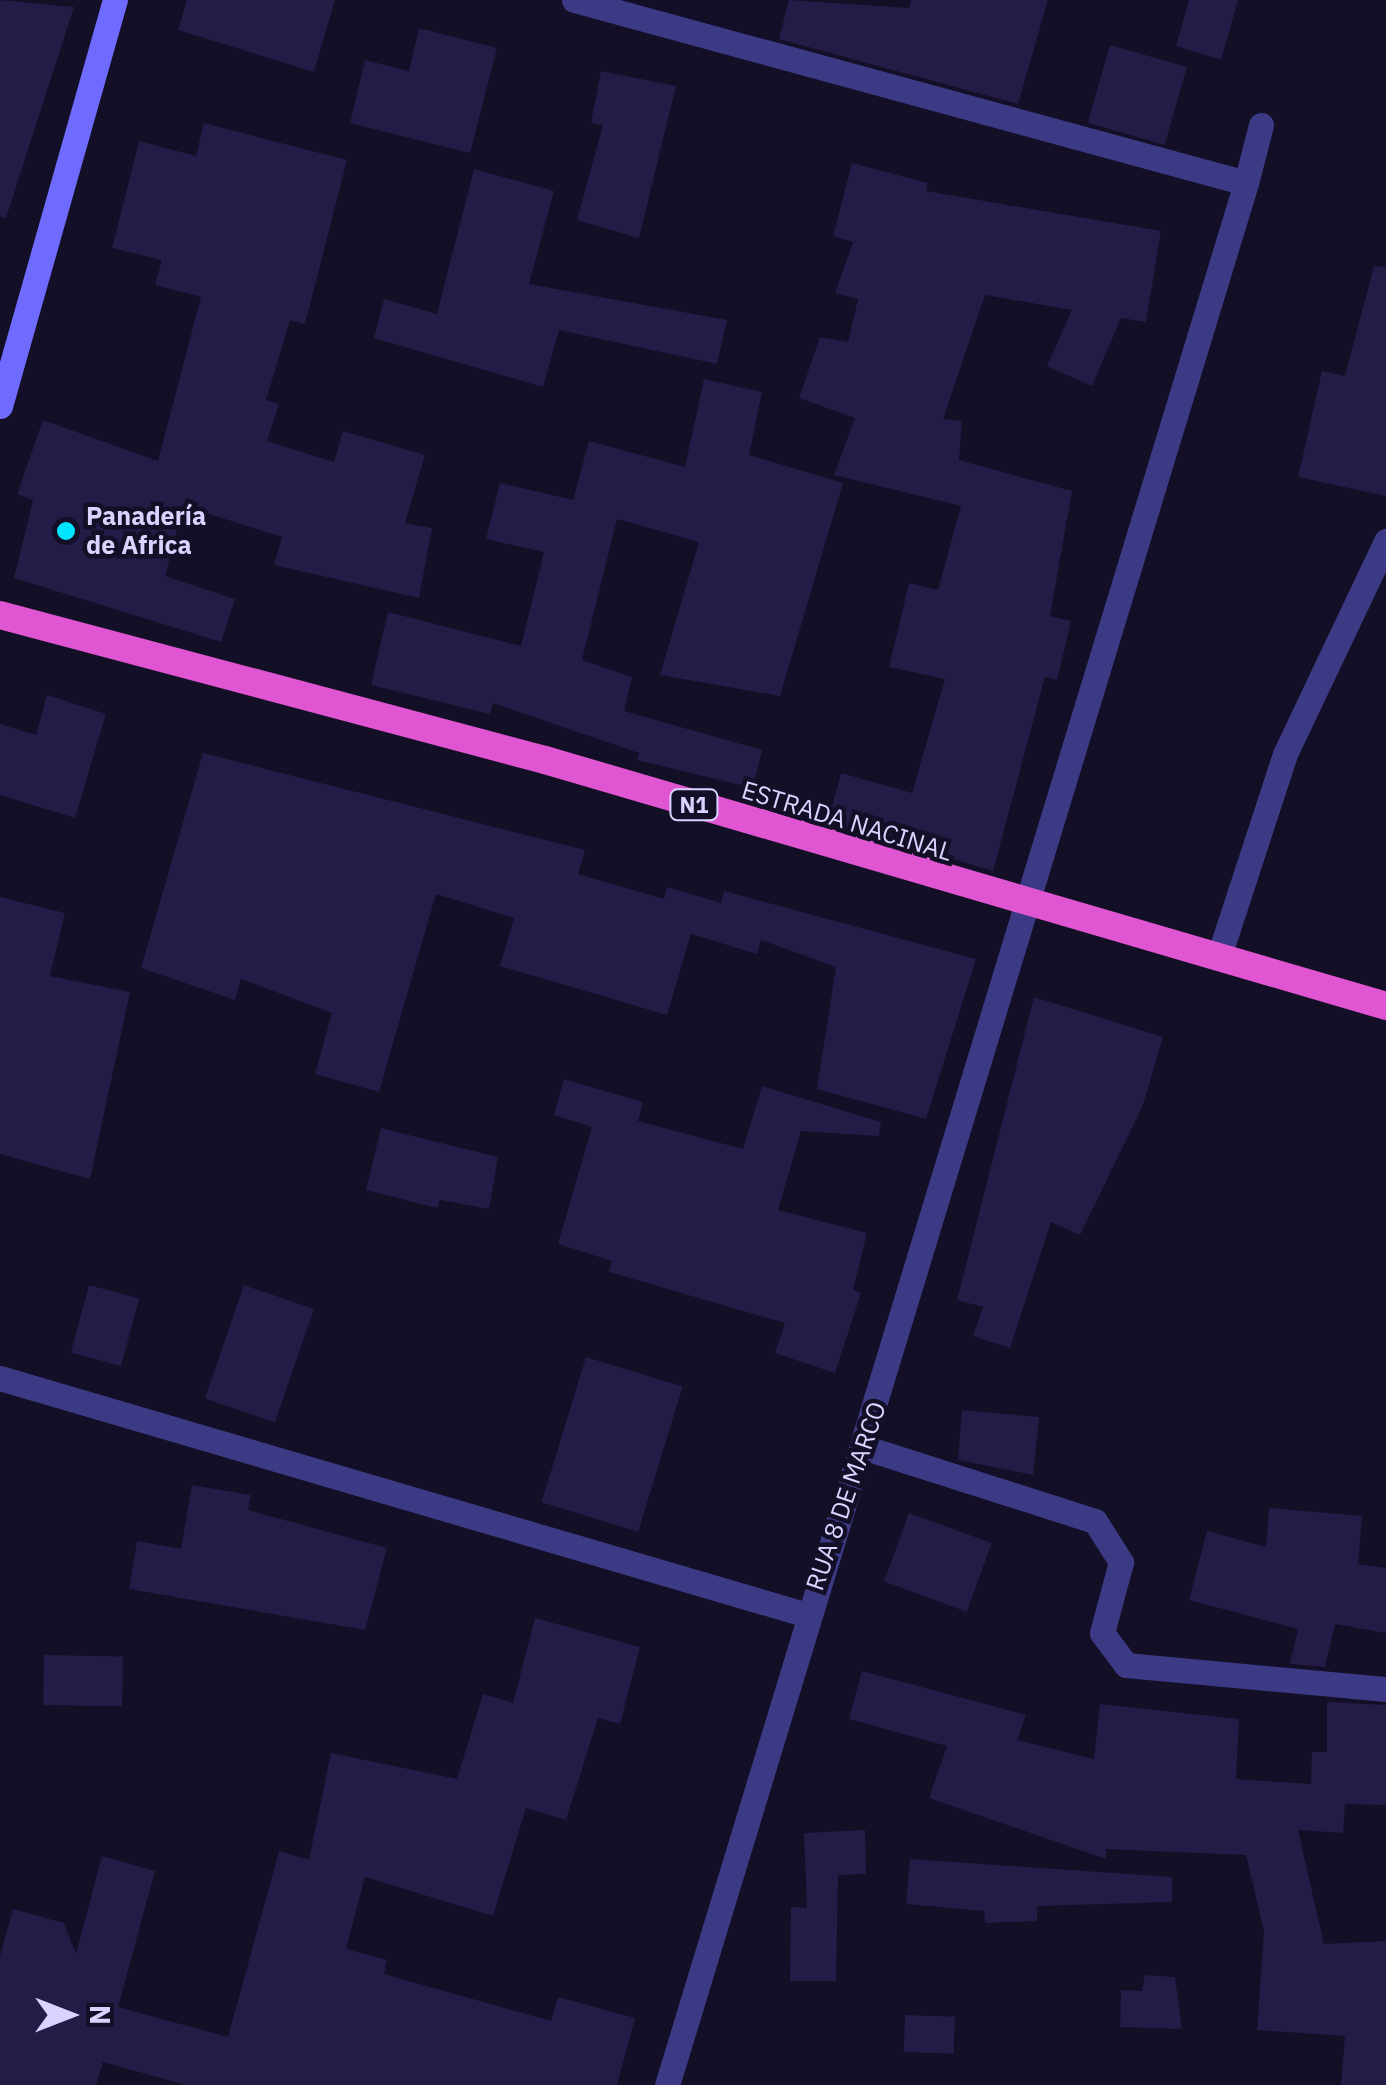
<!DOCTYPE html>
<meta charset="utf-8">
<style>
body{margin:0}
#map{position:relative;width:1386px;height:2085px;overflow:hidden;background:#130f26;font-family:"IBM Plex Sans",sans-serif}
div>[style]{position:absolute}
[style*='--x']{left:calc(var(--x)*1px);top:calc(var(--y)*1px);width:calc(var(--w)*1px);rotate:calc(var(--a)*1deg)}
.building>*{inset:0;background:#241b47;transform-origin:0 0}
.minor>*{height:25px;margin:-12.5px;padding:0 12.5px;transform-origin:12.5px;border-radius:12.5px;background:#3d3a85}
.secondary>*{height:25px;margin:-12.5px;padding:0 12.5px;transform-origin:12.5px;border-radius:12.5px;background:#6f6bff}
.trunk>*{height:28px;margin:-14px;padding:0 14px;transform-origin:14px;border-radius:14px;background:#e055d1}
.dots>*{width:28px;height:28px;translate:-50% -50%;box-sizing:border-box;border:5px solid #130f26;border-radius:50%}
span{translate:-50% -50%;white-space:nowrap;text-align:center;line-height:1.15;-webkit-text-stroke:9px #130f26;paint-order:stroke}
.shield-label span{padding:2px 8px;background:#130f26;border:2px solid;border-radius:8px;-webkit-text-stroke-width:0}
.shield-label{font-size:22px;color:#d9d4ff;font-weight:700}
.poi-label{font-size:25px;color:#d9d4ff;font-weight:700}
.left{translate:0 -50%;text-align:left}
.street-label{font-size:25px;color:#d9d4ff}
.north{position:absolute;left:20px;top:1965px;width:100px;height:100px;-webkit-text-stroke:8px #130f26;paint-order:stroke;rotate:90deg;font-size:28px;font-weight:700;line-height:40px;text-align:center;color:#d9d4ff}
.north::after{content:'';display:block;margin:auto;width:35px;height:45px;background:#d9d4ff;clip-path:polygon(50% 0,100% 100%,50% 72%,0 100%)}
</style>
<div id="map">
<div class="building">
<div style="clip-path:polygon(0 0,74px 7px,6px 218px,0 217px)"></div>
<div style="clip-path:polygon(187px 0,335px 0,314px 72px,178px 30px)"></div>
<div style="clip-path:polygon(789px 0,909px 8px,911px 0,1048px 0,1018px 104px,779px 39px)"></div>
<div style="clip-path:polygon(1189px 0,1238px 0,1221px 60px,1176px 46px)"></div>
<div style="clip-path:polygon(419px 28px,497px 48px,470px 153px,350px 123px,365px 60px,409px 71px)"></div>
<div style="left:1110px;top:45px;width:80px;height:81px;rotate:16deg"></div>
<div style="clip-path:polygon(601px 71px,676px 86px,639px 238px,577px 220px,603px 125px,591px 123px)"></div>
<div style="clip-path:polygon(204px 123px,347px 160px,305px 324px,290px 320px,266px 400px,279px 404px,267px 441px,334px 462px,343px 431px,425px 455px,405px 523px,432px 528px,419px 598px,274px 565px,282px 537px,183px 506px,165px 576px,235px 599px,221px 642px,14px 578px,33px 500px,17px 494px,43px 420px,158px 461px,201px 297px,155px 285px,162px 260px,112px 248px,139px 141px,196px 156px)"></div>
<div style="clip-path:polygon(852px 163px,928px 183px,926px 191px,1161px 231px,1146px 322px,1121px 318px,1092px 386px,1047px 366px,1072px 310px,985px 295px,943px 419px,962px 421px,959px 460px,1072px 491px,1050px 616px,1071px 621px,1057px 680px,1045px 677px,993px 871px,828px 822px,841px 773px,912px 793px,945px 679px,889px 667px,909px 583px,938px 590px,961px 506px,834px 475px,855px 418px,799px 398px,820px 337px,848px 342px,858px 299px,835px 293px,853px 242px,833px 236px)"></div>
<div style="clip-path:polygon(474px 169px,554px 191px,529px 284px,727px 320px,717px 364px,559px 330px,543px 387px,374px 338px,384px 299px,437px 314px)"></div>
<div style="clip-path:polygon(1374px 266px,1386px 267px,1386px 496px,1298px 477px,1322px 371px,1345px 376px)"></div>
<div style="clip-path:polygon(704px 379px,762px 392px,749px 455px,843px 483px,780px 696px,660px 675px,699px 542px,617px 519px,582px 660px,632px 677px,624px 711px,762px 750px,753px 788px,637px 760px,639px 753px,493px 703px,490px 714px,371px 685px,388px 612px,521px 646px,544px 552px,486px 539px,500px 483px,573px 500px,589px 441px,685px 467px)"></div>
<div style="clip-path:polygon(47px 695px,106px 714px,75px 818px,0 795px,0 724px,36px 735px)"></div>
<div style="clip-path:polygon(203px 753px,585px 850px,578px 874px,664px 899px,667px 887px,721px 903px,724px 891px,976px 959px,926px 1119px,817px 1089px,836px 967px,761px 940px,757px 954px,691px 934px,667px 1015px,500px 966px,514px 918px,436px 894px,379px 1092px,315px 1074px,332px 1013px,241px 979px,235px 1000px,141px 968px)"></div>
<div style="clip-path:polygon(0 897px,65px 913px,50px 976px,130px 992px,90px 1179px,0 1154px)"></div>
<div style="clip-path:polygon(1034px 997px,1163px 1037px,1143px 1105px,1080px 1235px,1051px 1222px,1010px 1348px,973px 1336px,983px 1307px,957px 1300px)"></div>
<div style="clip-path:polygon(564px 1079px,643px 1102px,638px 1121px,743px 1149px,762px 1086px,881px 1122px,879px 1136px,801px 1131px,778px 1210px,867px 1233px,853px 1290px,861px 1293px,835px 1373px,775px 1353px,785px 1323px,609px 1272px,612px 1261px,558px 1244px,592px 1127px,554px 1115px)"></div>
<div style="clip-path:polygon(381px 1128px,498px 1157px,489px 1209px,440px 1200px,437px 1208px,366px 1190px)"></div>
<div style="left:89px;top:1285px;width:52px;height:70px;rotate:15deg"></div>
<div style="left:244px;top:1285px;width:74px;height:120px;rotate:19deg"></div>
<div style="left:586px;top:1357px;width:101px;height:152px;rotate:17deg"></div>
<div style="clip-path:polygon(962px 1410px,1039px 1417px,1033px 1475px,958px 1460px)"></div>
<div style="clip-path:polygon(192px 1485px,251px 1495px,248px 1510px,387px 1548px,365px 1630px,129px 1589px,137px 1541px,181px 1549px)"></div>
<div style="clip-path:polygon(1269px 1508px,1362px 1516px,1358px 1564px,1386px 1568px,1386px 1633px,1335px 1624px,1325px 1667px,1290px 1664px,1298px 1629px,1189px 1600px,1207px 1531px,1266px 1547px)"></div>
<div style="left:909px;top:1513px;width:88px;height:73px;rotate:20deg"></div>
<div style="clip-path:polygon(535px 1618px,640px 1647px,620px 1724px,598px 1718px,566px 1820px,526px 1808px,493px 1916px,365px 1877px,346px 1949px,387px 1960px,384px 1974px,551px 2021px,558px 1997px,635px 2018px,617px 2085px,186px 2085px,103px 2062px,96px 2085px,0 2085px,0 1956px,13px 1909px,64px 1923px,76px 1954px,102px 1856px,155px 1871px,118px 2007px,228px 2037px,279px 1851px,309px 1860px,331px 1753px,457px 1779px,483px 1694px,513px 1703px)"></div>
<div style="left:44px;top:1655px;width:79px;height:50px;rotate:1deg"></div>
<div style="clip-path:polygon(862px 1671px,1026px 1715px,1017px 1740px,1094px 1759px,1100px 1704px,1239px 1719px,1236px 1779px,1311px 1784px,1312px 1752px,1327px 1752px,1327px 1702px,1386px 1705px,1386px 1805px,1345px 1804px,1343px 1833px,1298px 1830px,1324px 1944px,1386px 1941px,1386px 2085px,1341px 2085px,1345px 2036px,1257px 2030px,1264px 1931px,1246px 1855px,1106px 1849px,1106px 1859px,929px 1798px,947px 1746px,849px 1719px)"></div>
<div style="clip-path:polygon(865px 1830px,866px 1874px,838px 1875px,836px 1981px,790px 1981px,791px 1907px,807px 1908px,804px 1833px)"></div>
<div style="clip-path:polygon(910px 1859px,1172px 1877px,1172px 1902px,1037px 1906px,1037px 1921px,985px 1923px,984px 1911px,906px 1904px)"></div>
<div style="clip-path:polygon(1145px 1975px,1175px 1977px,1182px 2029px,1120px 2027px,1121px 1990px,1142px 1991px)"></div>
<div style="left:905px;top:2015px;width:50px;height:37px;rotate:2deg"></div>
</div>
<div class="minor">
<div style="--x:574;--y:0;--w:696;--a:15.23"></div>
<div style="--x:1246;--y:183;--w:1988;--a:106.93"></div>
<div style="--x:1246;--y:183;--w:60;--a:-75.5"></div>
<div style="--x:1219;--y:956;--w:213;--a:-71.9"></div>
<div style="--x:1285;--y:754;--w:236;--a:-64.6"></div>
<div style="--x:0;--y:1378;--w:838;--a:16.36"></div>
<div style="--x:866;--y:1448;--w:240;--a:17.7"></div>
<div style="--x:1095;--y:1521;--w:49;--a:57.6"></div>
<div style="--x:1121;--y:1562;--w:73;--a:105"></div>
<div style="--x:1102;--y:1633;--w:40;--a:53"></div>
<div style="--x:1126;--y:1665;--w:261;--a:5.3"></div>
</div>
<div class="secondary">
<div style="--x:0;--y:406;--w:422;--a:-74.2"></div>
</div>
<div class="trunk">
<div style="--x:0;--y:615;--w:564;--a:14.9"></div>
<div style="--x:545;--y:760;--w:876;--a:16.3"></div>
</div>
<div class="dots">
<div style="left:66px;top:531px;background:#00e5ff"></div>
</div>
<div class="shield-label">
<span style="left:694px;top:805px">N1</span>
</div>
<div class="poi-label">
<span class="left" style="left:86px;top:531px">Panadería<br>de Africa</span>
</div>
<div class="street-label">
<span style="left:847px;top:821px;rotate:17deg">ESTRADA NACINAL</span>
<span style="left:846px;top:1496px;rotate:-71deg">RUA 8 DE MARCO</span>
</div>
<div class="north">N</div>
</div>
